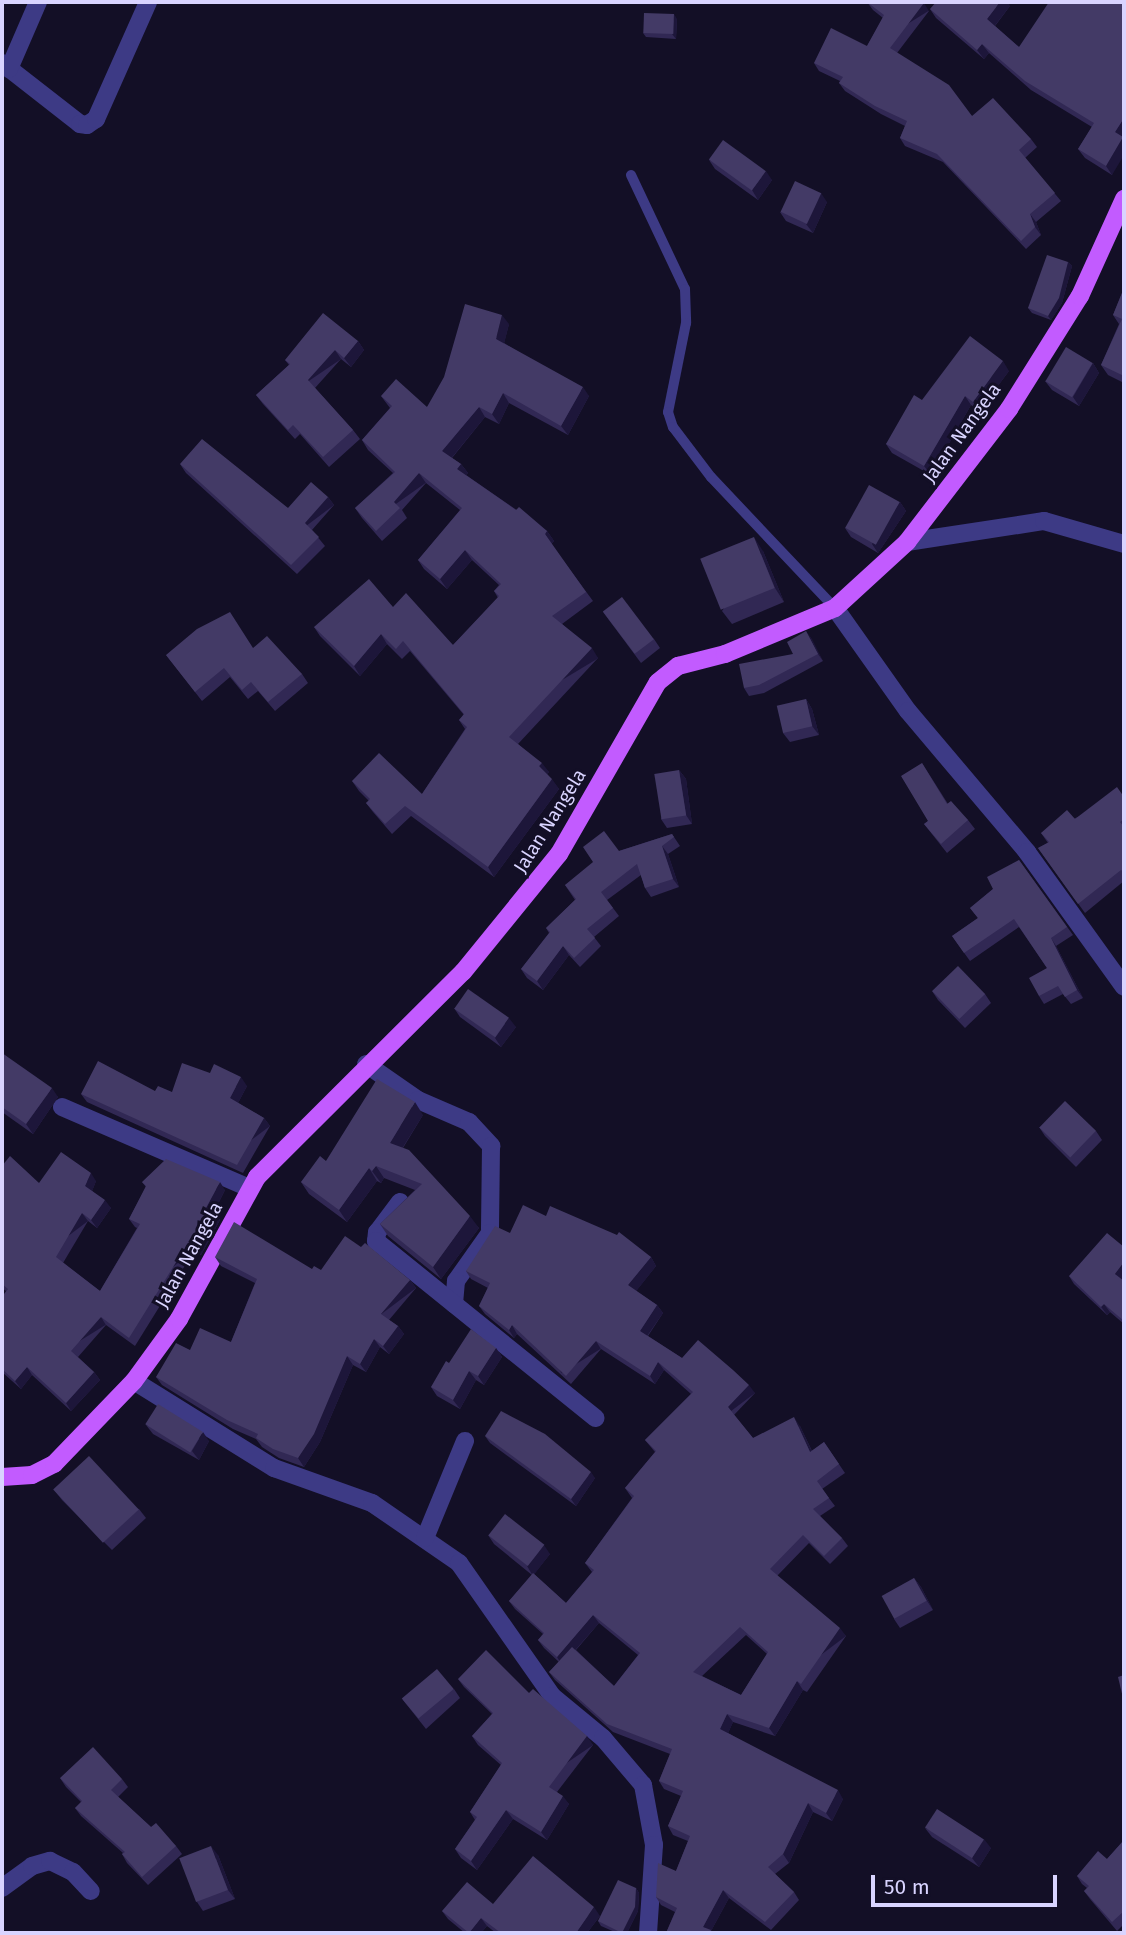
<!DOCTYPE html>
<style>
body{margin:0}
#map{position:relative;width:1126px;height:1935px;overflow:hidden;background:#130f26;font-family:"Fira Sans",sans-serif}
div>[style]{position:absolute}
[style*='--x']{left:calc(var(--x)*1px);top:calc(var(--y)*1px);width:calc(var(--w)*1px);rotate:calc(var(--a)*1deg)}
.lane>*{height:10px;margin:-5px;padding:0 5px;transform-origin:5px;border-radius:5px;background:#3d3a85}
.street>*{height:18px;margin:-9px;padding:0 9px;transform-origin:9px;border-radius:9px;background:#3d3a85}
.primary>*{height:18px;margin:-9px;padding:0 9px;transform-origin:9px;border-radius:9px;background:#c25bff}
.wall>*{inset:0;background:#312854}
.shaded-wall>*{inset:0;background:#1d163a;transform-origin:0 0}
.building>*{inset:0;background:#433a66;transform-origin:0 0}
span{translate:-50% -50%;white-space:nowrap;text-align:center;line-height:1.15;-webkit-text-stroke:6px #130f26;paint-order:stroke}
.street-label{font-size:19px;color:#d9d4ff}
.frame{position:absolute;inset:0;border:4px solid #d9d4ff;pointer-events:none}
.scale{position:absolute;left:871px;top:1875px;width:186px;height:32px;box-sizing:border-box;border:4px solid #d9d4ff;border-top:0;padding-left:9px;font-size:21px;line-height:24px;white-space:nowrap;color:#d9d4ff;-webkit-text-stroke:5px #130f26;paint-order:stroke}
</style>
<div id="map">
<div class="lane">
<div style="--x:631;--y:175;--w:126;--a:64.7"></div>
<div style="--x:685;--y:289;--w:34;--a:88"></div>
<div style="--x:686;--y:323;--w:91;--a:101.4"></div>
<div style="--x:668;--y:412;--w:16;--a:72"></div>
<div style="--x:673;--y:427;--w:63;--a:52.8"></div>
<div style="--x:711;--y:477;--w:180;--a:46.6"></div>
</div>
<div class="street">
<div style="--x:2;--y:63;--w:99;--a:38"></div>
<div style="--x:80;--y:124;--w:7;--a:8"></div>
<div style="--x:87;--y:125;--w:11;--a:-34"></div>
<div style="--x:96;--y:119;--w:128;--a:-66"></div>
<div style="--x:9;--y:69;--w:73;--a:-66.6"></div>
<div style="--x:907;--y:542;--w:139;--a:-8.7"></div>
<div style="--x:1044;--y:521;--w:83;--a:16"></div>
<div style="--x:835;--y:608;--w:126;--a:54.7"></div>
<div style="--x:908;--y:711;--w:185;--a:49.8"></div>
<div style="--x:1027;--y:852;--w:166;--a:54.3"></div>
<div style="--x:366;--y:1064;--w:63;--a:34.7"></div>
<div style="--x:418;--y:1100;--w:56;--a:23.3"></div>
<div style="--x:469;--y:1122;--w:33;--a:47"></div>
<div style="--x:491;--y:1146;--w:87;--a:90.7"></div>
<div style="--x:490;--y:1233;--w:59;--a:125.3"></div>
<div style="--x:456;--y:1281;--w:23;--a:95"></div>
<div style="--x:62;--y:1107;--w:204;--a:23.4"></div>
<div style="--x:400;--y:1202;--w:38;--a:127"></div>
<div style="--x:377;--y:1232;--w:9;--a:96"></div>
<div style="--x:376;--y:1241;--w:282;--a:38.9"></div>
<div style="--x:134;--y:1381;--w:165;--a:31.9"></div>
<div style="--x:274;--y:1468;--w:104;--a:19.7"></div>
<div style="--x:372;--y:1503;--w:106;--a:34.6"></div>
<div style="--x:459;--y:1563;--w:162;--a:55"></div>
<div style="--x:552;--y:1696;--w:66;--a:39.5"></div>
<div style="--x:603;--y:1738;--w:62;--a:49.6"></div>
<div style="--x:643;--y:1785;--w:61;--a:79.6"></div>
<div style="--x:654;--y:1845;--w:88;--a:93.9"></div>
<div style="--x:425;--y:1538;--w:105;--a:-67.6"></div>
<div style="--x:2;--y:1888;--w:37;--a:-36"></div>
<div style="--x:32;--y:1866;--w:19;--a:-16"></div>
<div style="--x:50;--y:1861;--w:25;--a:26"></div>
<div style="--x:73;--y:1872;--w:26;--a:47"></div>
</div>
<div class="primary">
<div style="--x:2;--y:1477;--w:30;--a:-4"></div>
<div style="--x:32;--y:1475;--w:25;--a:-27"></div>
<div style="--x:54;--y:1464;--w:115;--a:-46.1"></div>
<div style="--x:134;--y:1381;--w:77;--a:-54"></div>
<div style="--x:179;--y:1319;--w:162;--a:-61.2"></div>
<div style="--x:257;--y:1177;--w:291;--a:-44.9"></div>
<div style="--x:463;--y:972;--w:152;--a:-50.9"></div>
<div style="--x:559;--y:854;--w:198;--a:-60.1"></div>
<div style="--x:658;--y:682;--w:26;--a:-39"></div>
<div style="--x:678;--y:666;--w:49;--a:-14.3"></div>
<div style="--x:725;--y:654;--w:119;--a:-22.7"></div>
<div style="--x:835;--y:608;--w:98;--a:-42.5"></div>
<div style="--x:907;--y:542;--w:168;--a:-52.5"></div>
<div style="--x:1009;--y:409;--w:133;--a:-57.9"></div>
<div style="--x:1080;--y:296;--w:107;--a:-65.6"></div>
</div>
<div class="wall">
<div style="clip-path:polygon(867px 2px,929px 11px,897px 53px,972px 116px,1031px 139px,1037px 147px,1025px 158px,1061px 201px,1036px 222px,1041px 235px,1026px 249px,943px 162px,905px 146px,900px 138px,905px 126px,881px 114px,845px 91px,839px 83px,840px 81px,819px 71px,814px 63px,867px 46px,883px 18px,873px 10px)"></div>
<div style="clip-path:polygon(1124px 2px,1124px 137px,1112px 175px,1085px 158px,1078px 149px,1092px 127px,1031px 90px,989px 53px,984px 59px,936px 18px,930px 9px,1010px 6px,995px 26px,1019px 47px)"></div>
<div style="clip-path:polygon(677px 19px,676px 39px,646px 37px,643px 33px)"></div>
<div style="clip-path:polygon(709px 160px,772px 180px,758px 200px,715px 169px)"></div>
<div style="clip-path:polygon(827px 202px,813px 233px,786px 221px,780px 212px)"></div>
<div style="clip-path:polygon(1068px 262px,1072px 266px,1062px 303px,1051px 320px,1032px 313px,1028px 308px)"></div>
<div style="clip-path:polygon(1124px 288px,1124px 383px,1108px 375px,1101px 365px,1119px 324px,1113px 315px)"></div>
<div style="clip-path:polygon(509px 324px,504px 343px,589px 396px,568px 435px,509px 403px,499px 424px,485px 417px,452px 458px,461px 464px,468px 473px,466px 475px,547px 531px,554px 541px,551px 544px,593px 601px,562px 624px,598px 658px,518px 744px,549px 772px,547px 774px,559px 789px,494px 877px,411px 816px,392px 834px,373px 812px,366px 803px,369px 801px,359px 791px,352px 781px,422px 794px,465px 729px,459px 720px,464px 715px,410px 651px,402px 659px,387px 644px,360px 676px,320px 636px,314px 627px,393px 607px,453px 645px,498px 598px,494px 591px,499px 585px,472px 560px,447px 589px,424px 569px,418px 560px,460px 510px,426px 483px,402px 510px,407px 518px,382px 541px,362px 518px,355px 508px,393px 473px,368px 450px,362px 440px,390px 408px,381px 396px,427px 407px)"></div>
<div style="clip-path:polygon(358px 341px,364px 350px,351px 367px,341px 359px,315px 388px,353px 430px,360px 439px,329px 467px,300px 434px,295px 439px,263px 404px,256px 395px,289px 365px,285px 360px)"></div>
<div style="clip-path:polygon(1093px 363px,1099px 373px,1079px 406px,1052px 390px,1045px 381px)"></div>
<div style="clip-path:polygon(1009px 371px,979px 411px,971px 405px,931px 475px,892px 453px,886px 444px,922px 400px)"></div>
<div style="clip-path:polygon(180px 464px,288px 508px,328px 497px,334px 505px,312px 530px,325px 546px,297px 574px,186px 473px)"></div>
<div style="clip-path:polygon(900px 502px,906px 511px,878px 553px,851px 537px,845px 528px)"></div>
<div style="clip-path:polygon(763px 551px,784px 602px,732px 624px,722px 611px)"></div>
<div style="clip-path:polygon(603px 612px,654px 639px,660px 648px,641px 663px)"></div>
<div style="clip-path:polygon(806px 631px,823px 661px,764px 693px,749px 696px,744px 688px,793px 654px)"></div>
<div style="clip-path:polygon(253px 648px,302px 674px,308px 683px,275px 711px,258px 691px,248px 699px,230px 677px,202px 701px,166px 655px)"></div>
<div style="clip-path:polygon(806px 699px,812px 709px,819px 735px,790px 742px,783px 733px)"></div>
<div style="clip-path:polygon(922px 763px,948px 804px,968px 820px,975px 829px,947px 853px,924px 824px,928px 821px)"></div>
<div style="clip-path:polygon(679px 770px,686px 779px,692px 824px,667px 828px,661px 819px)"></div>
<div style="clip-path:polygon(1124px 797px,1124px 881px,1085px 913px,1038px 848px,1048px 843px,1041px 833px)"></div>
<div style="clip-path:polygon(672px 834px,680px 846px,668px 854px,679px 887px,651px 897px,645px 888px,641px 875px,607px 900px,619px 916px,594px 937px,601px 946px,580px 967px,569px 955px,543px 990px,527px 978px,521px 969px,549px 933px,546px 928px,575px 900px,565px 885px,619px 851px)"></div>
<div style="clip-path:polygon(1019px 860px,1073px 935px,1056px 946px,1083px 998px,1071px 1004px,1063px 994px,1044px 1004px,1039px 996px,1047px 968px,1019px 927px,970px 961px,952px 936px,978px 918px,970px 908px,993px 889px)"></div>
<div style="clip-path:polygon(932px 991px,985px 994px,991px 1003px,965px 1028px,938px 1000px)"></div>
<div style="clip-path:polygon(454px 1008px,516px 1027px,501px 1047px,460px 1017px)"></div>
<div style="clip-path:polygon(2px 1053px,58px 1097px,33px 1134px,2px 1112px)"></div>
<div style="clip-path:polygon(247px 1086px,238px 1103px,264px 1118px,270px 1126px,243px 1173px,87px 1102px,81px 1094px,155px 1091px,172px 1092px)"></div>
<div style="clip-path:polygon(423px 1115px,403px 1148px,479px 1228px,441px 1279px,388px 1236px,380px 1224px,415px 1190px,384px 1178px,381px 1183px,377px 1181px,347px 1222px,309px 1194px,301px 1182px,326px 1161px)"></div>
<div style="clip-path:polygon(1039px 1127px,1096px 1131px,1102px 1140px,1076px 1167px,1045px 1136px)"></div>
<div style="clip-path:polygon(2px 1166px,39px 1183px,96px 1181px,92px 1191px,111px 1208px,97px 1228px,88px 1221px,63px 1263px,100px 1291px,137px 1228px,135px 1227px,129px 1219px,146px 1187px,142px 1182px,225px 1190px,214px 1212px,220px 1220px,201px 1255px,194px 1251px,135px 1346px,106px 1325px,78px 1357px,94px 1372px,100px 1380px,71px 1411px,32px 1375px,21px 1389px,2px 1372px,2px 1297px,6px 1291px,2px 1288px)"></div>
<div style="clip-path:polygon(evenodd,546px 1216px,651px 1257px,656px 1266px,636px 1291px,657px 1305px,663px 1313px,648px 1336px,682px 1358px,755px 1393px,734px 1415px,753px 1438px,800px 1426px,812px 1451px,824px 1442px,845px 1473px,822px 1489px,835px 1506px,820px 1516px,842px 1538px,848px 1546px,830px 1564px,809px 1543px,777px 1576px,846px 1636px,807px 1692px,803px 1690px,775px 1736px,733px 1722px,728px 1733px,843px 1799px,832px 1821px,813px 1812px,789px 1863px,775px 1874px,794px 1892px,799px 1900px,771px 1930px,729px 1898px,711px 1931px,713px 1933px,666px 1933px,675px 1912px,661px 1905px,656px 1897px,676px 1871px,688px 1841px,673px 1835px,668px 1826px,681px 1796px,664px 1789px,659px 1781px,670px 1754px,613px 1732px,555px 1680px,549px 1672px,559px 1662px,544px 1648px,538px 1640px,543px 1634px,515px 1609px,509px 1601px,532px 1575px,494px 1544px,488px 1535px,550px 1554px,534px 1574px,566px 1603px,592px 1572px,585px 1563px,632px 1498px,625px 1488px,655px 1452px,645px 1440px,691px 1394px,664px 1370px,655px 1384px,601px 1349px,571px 1384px,517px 1334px,514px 1338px,485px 1314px,479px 1306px,488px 1288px,471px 1279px,466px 1271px,510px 1233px,546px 1216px,599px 1623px,638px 1655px,614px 1686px,576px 1650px,599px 1623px,546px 1216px,746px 1635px,767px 1654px,741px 1695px,702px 1676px,746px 1635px)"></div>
<div style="clip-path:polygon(215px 1257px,312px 1269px,410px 1280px,416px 1288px,389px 1320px,398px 1326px,404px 1334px,389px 1354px,380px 1347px,366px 1372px,353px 1365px,320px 1442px,304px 1467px,279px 1458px,262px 1447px,256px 1439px,233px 1429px,162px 1385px,156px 1377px,190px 1350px,231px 1342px,255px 1283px,221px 1266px)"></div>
<div style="clip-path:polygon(1069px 1276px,1124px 1277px,1122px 1280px,1124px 1281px,1124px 1324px,1110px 1312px,1107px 1315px,1074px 1284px)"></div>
<div style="clip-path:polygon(496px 1348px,502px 1357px,484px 1385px,476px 1380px,460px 1409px,437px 1396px,431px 1387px)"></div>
<div style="clip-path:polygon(146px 1425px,209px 1441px,199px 1460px,153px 1434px)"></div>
<div style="clip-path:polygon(485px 1436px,595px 1478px,576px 1506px,490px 1443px)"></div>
<div style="clip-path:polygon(55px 1491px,139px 1509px,146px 1518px,112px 1550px,62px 1500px)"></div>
<div style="clip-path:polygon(914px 1578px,921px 1587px,933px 1610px,900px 1628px,894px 1619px)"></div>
<div style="clip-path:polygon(458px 1679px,529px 1693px,593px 1745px,557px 1792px,569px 1804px,547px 1840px,513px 1819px,477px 1870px,461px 1858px,455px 1849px,475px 1820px,470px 1812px,501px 1765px,478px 1745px,472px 1736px,492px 1714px,464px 1687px)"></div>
<div style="clip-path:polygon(454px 1689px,460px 1698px,426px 1729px,403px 1700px)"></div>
<div style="clip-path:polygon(60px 1778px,122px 1779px,128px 1787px,118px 1797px,151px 1827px,176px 1846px,182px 1854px,148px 1885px,127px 1863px,122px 1854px,123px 1853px,81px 1816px,75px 1808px,81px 1802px,66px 1787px)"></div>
<div style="clip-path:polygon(925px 1828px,991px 1848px,979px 1867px,932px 1837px)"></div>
<div style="clip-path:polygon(1124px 1840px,1124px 1924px,1117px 1931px,1090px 1899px,1084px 1891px,1087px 1888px,1082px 1884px,1077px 1876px,1107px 1859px)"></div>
<div style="clip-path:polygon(218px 1855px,235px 1899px,203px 1911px,197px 1902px)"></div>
<div style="clip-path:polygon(636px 1888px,639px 1893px,638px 1911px,627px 1933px,617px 1933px,601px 1926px,598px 1921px)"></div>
<div style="clip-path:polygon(493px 1904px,600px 1916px,587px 1933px,496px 1933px,487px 1926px,481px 1933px,465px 1933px,448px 1919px,442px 1911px)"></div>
</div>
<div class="shaded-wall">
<div style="clip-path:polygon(1000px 2px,1008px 2px,1010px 6px,993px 28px,987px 19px)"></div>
<div style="left:924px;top:3px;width:9px;height:56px;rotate:58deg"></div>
<div style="clip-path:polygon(674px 14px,677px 19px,676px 39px,672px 34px)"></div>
<div style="clip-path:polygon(982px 44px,989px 53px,984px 59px,977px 50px)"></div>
<div style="clip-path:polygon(1124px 118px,1124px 155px,1112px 175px,1106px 166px,1115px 132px)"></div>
<div style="clip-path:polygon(766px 171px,772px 180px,758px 200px,752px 190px)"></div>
<div style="clip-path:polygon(821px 193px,827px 202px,813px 233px,806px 224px)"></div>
<div style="clip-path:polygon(1030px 214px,1036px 222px,1041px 235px,1035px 227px)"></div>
<div style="clip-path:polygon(1068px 262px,1072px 266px,1062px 303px,1051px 320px,1048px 316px)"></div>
<div style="clip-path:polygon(502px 315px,509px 324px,503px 348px,496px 339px)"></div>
<div style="clip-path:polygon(358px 341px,364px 350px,351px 367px,344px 358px)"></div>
<div style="left:335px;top:350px;width:11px;height:40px;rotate:56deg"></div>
<div style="clip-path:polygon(1003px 361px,1009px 371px,979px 411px,973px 402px)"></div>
<div style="clip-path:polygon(1093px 363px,1099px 373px,1079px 406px,1073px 397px)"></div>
<div style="clip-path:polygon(583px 387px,589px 396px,568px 435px,561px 426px)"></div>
<div style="clip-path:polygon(503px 393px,509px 403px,499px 424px,492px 414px)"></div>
<div style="clip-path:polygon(965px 396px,971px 405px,931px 475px,924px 466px)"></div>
<div style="clip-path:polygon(479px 407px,485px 417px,449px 461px,442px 451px)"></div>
<div style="clip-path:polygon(461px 464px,468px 473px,464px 479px,457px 469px)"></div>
<div style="left:419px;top:473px;width:12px;height:38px;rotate:55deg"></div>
<div style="left:328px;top:497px;width:10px;height:35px;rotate:53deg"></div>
<div style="clip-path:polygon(900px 502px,906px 511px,878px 553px,872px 544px)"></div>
<div style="clip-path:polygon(547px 531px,554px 541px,551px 544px,545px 534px)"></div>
<div style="clip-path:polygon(754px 537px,763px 551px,784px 602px,775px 588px)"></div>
<div style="clip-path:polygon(465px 550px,472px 560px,447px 589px,440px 579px)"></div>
<div style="clip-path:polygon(806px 631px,812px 639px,823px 661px,818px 654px)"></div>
<div style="clip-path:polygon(381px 634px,387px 644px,360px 676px,354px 666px)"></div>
<div style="left:592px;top:648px;width:12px;height:122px;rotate:59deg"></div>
<div style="clip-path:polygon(806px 699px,812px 709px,819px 735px,812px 726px)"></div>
<div style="clip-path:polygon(542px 763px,549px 772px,546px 776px,539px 766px)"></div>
<div style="clip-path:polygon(679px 770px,686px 779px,692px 824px,686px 815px)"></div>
<div style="clip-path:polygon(552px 779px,559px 789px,494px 877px,488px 867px)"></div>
<div style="clip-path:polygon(662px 846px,668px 854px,679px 887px,673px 879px)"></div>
<div style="clip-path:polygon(1051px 938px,1056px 946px,1083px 998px,1077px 990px)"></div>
<div style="clip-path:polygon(563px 946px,569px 955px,543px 990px,537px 981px)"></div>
<div style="clip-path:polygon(509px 1018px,516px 1027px,501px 1047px,495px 1038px)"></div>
<div style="clip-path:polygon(241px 1077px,247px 1086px,236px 1107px,230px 1098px)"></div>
<div style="clip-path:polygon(52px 1088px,58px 1097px,33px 1134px,26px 1124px)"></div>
<div style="clip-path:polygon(415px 1102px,423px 1115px,398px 1155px,390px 1143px)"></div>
<div style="left:264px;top:1118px;width:10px;height:54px;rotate:53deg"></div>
<div style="clip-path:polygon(376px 1166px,384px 1178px,381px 1183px,372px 1171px)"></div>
<div style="clip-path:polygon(369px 1168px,377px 1181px,347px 1222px,339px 1210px)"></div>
<div style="clip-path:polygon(91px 1173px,96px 1181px,91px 1194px,85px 1186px)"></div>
<div style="clip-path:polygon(220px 1182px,225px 1190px,212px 1216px,206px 1208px)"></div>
<div style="clip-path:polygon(105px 1200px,111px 1208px,97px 1228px,91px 1220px)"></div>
<div style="clip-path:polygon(215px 1212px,220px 1220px,201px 1255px,195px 1247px)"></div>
<div style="left:82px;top:1213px;width:10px;height:51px;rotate:53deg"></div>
<div style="clip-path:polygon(470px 1216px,479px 1228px,441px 1279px,433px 1267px)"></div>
<div style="left:188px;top:1243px;width:10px;height:112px;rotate:53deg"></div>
<div style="clip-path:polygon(651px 1257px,656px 1266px,634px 1294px,628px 1285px)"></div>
<div style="clip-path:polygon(1124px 1262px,1124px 1277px,1121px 1282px,1115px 1274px)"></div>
<div style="left:410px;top:1280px;width:10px;height:45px;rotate:53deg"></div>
<div style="left:1104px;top:1304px;width:10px;height:4px;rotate:53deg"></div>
<div style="clip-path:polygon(657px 1305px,663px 1313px,645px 1339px,640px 1331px)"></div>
<div style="left:101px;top:1317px;width:9px;height:45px;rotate:58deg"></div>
<div style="clip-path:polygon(512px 1325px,517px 1334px,514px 1338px,509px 1330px)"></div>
<div style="clip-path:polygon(398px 1326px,404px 1334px,389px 1354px,383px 1346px)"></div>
<div style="clip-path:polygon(374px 1339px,380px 1347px,366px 1372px,360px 1364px)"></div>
<div style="left:596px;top:1341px;width:9px;height:46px;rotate:58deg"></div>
<div style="clip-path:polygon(496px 1348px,502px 1357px,484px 1385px,478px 1376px)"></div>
<div style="clip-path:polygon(347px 1356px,353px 1365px,320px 1442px,304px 1467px,298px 1458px)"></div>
<div style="clip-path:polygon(658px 1362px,664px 1370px,655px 1384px,650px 1376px)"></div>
<div style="clip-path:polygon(27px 1367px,32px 1375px,21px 1389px,15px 1381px)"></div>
<div style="clip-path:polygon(469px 1371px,476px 1380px,460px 1409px,453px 1400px)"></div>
<div style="clip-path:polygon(94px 1372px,100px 1380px,71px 1411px,66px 1403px)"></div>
<div style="left:749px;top:1385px;width:10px;height:30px;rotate:53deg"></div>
<div style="clip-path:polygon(794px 1417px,800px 1426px,816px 1460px,810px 1452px)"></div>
<div style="clip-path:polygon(203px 1432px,209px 1441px,199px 1460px,192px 1451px)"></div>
<div style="clip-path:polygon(591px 1472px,595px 1478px,576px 1506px,571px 1499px)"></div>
<div style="clip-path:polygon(544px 1545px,550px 1554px,533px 1576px,527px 1566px)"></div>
<div style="clip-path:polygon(914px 1578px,921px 1587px,933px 1610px,927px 1601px)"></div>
<div style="clip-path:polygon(593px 1615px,599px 1623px,562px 1665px,557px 1657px)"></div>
<div style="left:840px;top:1628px;width:10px;height:68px;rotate:53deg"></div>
<div style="clip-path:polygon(797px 1681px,803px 1690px,775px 1736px,769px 1728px)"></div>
<div style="clip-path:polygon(727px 1714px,733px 1722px,726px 1738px,720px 1729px)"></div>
<div style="left:587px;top:1736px;width:11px;height:64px;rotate:56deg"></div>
<div style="clip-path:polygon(838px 1790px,843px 1799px,832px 1821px,826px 1813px)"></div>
<div style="clip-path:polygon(563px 1796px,569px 1804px,547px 1840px,541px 1832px)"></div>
<div style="clip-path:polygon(808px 1803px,813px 1812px,789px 1863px,783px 1854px)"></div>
<div style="clip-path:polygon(506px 1810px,513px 1819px,477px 1870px,471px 1861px)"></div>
<div style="clip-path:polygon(984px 1839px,991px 1848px,979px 1867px,972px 1858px)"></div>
<div style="clip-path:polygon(211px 1846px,218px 1855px,235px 1899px,228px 1890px)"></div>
<div style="clip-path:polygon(636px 1888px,639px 1893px,638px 1911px,627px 1933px,622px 1933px)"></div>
<div style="clip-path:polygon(723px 1890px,729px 1898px,711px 1931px,713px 1933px,708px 1933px,703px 1927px)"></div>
<div style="clip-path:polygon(594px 1907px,600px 1916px,587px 1933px,576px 1933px)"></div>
<div style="clip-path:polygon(481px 1918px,487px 1926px,481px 1933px,469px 1933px)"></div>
</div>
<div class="building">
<div style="clip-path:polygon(867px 2px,922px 2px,924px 3px,890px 48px,949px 85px,972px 116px,993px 98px,1031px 139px,1019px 150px,1055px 193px,1030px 214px,1035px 227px,1021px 241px,937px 154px,900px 138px,907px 121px,875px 106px,839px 83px,843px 77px,814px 63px,831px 28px,867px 46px,884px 15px)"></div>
<div style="clip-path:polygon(936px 2px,1000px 2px,987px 19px,1019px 47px,1049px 2px,1124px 2px,1124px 118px,1115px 132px,1123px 137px,1106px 166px,1078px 149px,1094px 123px,1025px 81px,982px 44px,977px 50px,930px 9px)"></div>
<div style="left:644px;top:13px;width:30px;height:20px;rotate:2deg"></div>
<div style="left:723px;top:140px;width:53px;height:24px;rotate:36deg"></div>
<div style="left:795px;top:181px;width:29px;height:34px;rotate:25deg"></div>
<div style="clip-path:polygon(1047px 255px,1068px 262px,1059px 298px,1048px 316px,1028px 308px)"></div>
<div style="clip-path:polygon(1124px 288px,1124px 376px,1101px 365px,1122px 319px,1113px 315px)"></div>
<div style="clip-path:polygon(465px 304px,502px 315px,496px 339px,583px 387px,561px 426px,503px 393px,492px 414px,479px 407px,442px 451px,461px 464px,457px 469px,516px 510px,519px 507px,547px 531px,545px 534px,586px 592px,552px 616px,592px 648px,509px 737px,542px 763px,539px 766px,552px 779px,488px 867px,405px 806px,385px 824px,366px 803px,370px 799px,352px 781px,379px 753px,422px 794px,467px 727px,459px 720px,464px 714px,403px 641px,396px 649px,381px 634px,354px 666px,314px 627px,369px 579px,393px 607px,406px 593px,453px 645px,499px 596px,494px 591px,501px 584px,465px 550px,440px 579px,418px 560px,462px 508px,419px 473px,394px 502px,400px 508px,376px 531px,355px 508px,395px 472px,362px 440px,392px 406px,381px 396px,396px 379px,427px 407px,444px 377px)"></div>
<div style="clip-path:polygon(323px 313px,358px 341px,344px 358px,335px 350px,308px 380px,353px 430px,323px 457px,293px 425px,288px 430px,256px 395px,290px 364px,285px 360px)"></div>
<div style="clip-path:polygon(970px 336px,1003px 361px,973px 402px,965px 396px,924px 466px,886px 444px,914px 395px,922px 400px)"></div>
<div style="left:1066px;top:347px;width:31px;height:40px;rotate:31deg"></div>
<div style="clip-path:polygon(202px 439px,288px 508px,311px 482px,328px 497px,305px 523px,319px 537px,291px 565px,180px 464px)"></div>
<div style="left:869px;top:485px;width:35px;height:49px;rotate:29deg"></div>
<div style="left:754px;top:537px;width:55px;height:58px;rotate:68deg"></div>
<div style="left:622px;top:597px;width:53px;height:24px;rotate:53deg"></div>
<div style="clip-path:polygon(230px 612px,253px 648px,267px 636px,302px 674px,268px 702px,251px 682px,242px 690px,224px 668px,195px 692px,166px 655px,197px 629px)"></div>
<div style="clip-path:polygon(806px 631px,818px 654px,759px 685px,744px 688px,739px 664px,793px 654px,787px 642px)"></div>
<div style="left:806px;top:699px;width:28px;height:30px;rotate:77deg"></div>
<div style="clip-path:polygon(922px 763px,947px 804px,951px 801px,968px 820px,941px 844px,924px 824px,928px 821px,901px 776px)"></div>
<div style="left:679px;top:770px;width:46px;height:25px;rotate:81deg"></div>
<div style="clip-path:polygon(1117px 787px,1124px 797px,1124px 819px,1120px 822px,1124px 827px,1124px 872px,1121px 870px,1078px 904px,1038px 848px,1049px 842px,1041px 833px,1067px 810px,1075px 819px)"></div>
<div style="clip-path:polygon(604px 831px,619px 851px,672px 834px,674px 837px,662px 846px,673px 879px,645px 888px,637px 864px,601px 892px,613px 908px,587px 929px,595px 938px,574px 958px,563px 946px,537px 981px,521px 969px,550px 932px,546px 928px,576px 899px,565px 885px,593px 862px,583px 847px)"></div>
<div style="clip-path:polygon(1019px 860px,1067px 927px,1051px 938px,1077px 990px,1065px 997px,1058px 986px,1039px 996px,1029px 978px,1047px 968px,1014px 919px,964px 953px,952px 936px,978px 918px,970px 908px,993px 889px,987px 877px)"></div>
<div style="left:958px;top:966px;width:39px;height:36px;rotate:46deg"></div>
<div style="left:468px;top:989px;width:50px;height:24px;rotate:35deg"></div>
<div style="clip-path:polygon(2px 1053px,52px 1088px,26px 1124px,2px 1107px)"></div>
<div style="clip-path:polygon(98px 1061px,155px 1091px,158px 1086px,172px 1092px,182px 1063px,210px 1073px,214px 1064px,241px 1077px,230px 1098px,264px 1118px,237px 1165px,81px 1094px)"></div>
<div style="clip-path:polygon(377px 1079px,415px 1102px,390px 1143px,409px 1150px,470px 1216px,433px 1267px,380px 1224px,422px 1184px,376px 1166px,372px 1171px,369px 1168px,339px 1210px,301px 1182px,320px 1156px,326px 1161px)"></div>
<div style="left:1065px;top:1101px;width:43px;height:37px;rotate:44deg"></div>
<div style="clip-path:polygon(61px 1152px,91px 1173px,85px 1186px,105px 1200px,91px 1220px,82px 1213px,56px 1257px,100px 1291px,140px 1224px,129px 1219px,146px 1186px,142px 1182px,166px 1159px,220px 1182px,206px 1208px,215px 1212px,195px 1247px,188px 1243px,129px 1338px,101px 1317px,71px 1351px,94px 1372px,66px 1403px,27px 1367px,15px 1381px,2px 1369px,2px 1297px,8px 1289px,2px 1284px,2px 1166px,10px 1156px,39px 1183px)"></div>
<div style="clip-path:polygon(evenodd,523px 1205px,546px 1216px,550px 1206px,617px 1235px,619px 1232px,651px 1257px,628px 1285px,657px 1305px,640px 1331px,682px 1358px,698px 1340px,733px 1370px,749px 1385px,728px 1407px,753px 1438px,794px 1417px,810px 1452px,824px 1442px,839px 1464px,817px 1481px,829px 1498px,813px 1509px,842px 1538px,824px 1556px,803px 1535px,770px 1569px,840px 1628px,801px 1684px,797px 1681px,769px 1728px,727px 1714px,720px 1729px,838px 1790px,826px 1813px,808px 1803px,783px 1854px,768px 1867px,794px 1892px,765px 1922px,723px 1890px,703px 1927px,711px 1930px,710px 1933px,666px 1933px,677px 1908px,656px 1897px,658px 1863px,676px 1871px,690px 1836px,668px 1826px,683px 1791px,659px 1781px,672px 1749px,607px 1724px,549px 1672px,572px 1647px,614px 1686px,640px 1653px,593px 1615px,557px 1657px,538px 1640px,544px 1633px,509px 1601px,533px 1573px,566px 1603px,594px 1570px,585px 1563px,634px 1496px,625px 1488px,656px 1451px,645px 1440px,693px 1392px,658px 1362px,650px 1376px,596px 1341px,566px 1376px,512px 1325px,509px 1330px,479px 1306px,490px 1283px,466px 1271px,495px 1226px,510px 1233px,523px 1205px,740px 1627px,768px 1652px,741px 1695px,693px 1672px,740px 1627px)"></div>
<div style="clip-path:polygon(234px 1222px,312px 1269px,314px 1266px,321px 1270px,345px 1236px,361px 1247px,365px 1243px,410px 1280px,381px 1314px,398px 1326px,383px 1346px,374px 1339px,360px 1364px,347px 1356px,314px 1434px,298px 1458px,273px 1449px,256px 1438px,258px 1434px,227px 1420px,156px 1377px,176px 1343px,190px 1350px,200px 1328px,231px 1342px,257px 1279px,215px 1257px)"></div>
<div style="clip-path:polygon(1107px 1233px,1124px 1247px,1124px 1262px,1115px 1274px,1124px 1281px,1124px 1321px,1104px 1304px,1101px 1307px,1069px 1276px)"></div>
<div style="clip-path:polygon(471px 1329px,496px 1348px,478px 1376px,469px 1371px,453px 1400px,431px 1387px,446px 1361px,449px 1363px)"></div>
<div style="left:158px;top:1404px;width:53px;height:24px;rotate:32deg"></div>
<div style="clip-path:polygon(501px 1411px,545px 1434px,591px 1472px,571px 1499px,485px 1436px)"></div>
<div style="left:89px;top:1456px;width:73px;height:49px;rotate:47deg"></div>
<div style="left:505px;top:1514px;width:50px;height:27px;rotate:38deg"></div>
<div style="left:914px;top:1578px;width:26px;height:37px;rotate:61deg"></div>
<div style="clip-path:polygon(486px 1650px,529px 1693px,533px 1689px,587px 1736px,549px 1787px,563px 1796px,541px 1832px,506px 1810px,471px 1861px,455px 1849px,477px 1817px,470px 1812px,502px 1763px,472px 1736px,493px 1713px,458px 1679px)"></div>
<div style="left:437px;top:1669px;width:26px;height:46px;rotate:50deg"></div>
<div style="clip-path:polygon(1124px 1675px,1124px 1698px,1123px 1698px,1118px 1677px)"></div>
<div style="clip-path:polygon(93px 1747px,122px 1779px,111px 1790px,151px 1827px,156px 1823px,176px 1846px,142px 1877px,122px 1854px,125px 1852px,75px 1808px,82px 1801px,60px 1778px)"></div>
<div style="left:937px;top:1809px;width:56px;height:22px;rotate:33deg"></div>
<div style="clip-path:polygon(1124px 1840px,1124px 1911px,1112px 1922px,1084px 1891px,1089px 1886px,1077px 1876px,1098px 1851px,1107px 1859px)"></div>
<div style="left:211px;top:1846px;width:47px;height:34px;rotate:69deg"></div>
<div style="clip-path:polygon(533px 1856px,594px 1907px,576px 1933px,501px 1933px,481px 1918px,469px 1933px,442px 1911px,467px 1882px,493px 1904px)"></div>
<div style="clip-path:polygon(618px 1880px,636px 1888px,635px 1907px,622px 1933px,598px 1921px)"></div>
</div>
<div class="street-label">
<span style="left:962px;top:433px;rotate:-54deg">Jalan Nangela</span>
<span style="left:550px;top:821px;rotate:-58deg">Jalan Nangela</span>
<span style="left:189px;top:1255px;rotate:-61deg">Jalan Nangela</span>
</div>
<div class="frame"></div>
<div class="scale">50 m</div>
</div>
